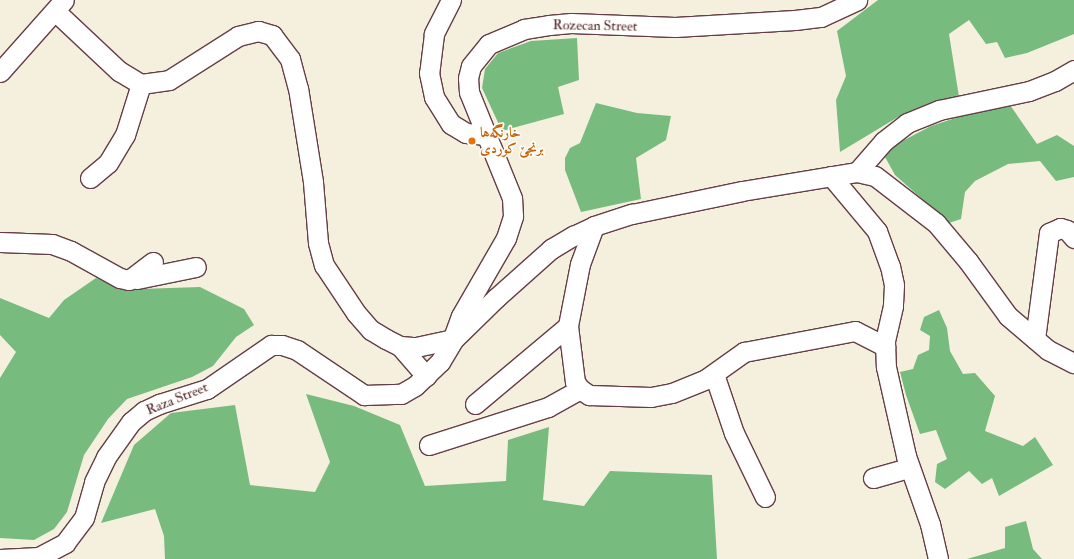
<!DOCTYPE html>
<meta charset="utf-8">
<style>
body{margin:0}
#map{position:relative;width:1074px;height:559px;overflow:hidden;background:#f4f0dd;font-family:"IM FELL Double Pica",Amiri,serif}
div>[style]{position:absolute}
[style*='--x']{left:calc(var(--x)*1px);top:calc(var(--y)*1px);width:calc(var(--w)*1px);rotate:calc(var(--a)*1deg)}
.forest>*{inset:0;background:#78bb7e}
.roads{filter:drop-shadow(1px 0 #643e46) drop-shadow(-1px 0 #643e46) drop-shadow(0 1px #643e46) drop-shadow(0 -1px #643e46)}
.minor>*{height:19px;margin:-9.5px;padding:0 9.5px;transform-origin:9.5px;border-radius:9.5px;background:#fff}
.dots>*{width:11px;height:11px;translate:-50% -50%;box-sizing:border-box;border:2px solid #fdfcf7;border-radius:50%}
span{translate:-50% -50%;white-space:nowrap;text-align:center;line-height:1.15;-webkit-text-stroke:3.5px #fdfcf7;paint-order:stroke}
.street-label{font-size:14px;color:#4a1f2b}
.food-label{font-size:14px;color:#c56008;font-weight:700}
.left{translate:0 -50%;text-align:left}
</style>
<div id="map">
<div class="forest">
<div style="clip-path:polygon(878px 0,1074px 0,1074px 34px,1027px 53px,1005px 58px,997px 42px,986px 44px,969px 20px,949px 34px,959px 97px,903px 114px,840px 152px,836px 100px,846px 76px,837px 31px)"></div>
<div style="clip-path:polygon(577px 38px,579px 80px,558px 87px,564px 114px,502px 131px,482px 88px,485px 69px,498px 53px,531px 41px)"></div>
<div style="clip-path:polygon(596px 103px,637px 113px,671px 116px,666px 140px,636px 158px,641px 199px,581px 212px,565px 170px,565px 158px,570px 148px,580px 143px)"></div>
<div style="clip-path:polygon(1010px 105px,1037px 144px,1057px 135px,1074px 146px,1074px 177px,1056px 181px,1040px 161px,1008px 164px,975px 181px,965px 192px,961px 219px,949px 223px,895px 175px,885px 157px,891px 147px,931px 126px,989px 107px)"></div>
<div style="clip-path:polygon(96px 278px,140px 289px,200px 287px,244px 309px,254px 325px,236px 337px,213px 366px,192px 377px,127px 399px,108px 419px,84px 455px,67px 512px,54px 529px,34px 540px,0 538px,0 378px,16px 352px,0 335px,0 298px,49px 318px,64px 300px)"></div>
<div style="clip-path:polygon(939px 310px,947px 328px,950px 351px,963px 374px,975px 373px,995px 396px,985px 431px,1023px 446px,1035px 437px,1053px 465px,999px 496px,992px 478px,982px 484px,969px 471px,945px 489px,935px 482px,937px 464px,947px 459px,936px 430px,920px 434px,906px 395px,900px 372px,913px 369px,918px 355px,929px 350px,930px 336px,920px 330px,924px 317px)"></div>
<div style="clip-path:polygon(306px 394px,354px 406px,400px 425px,425px 486px,506px 481px,508px 440px,549px 427px,543px 500px,584px 506px,610px 471px,712px 475px,717px 559px,165px 559px,164px 536px,155px 509px,101px 523px,134px 445px,171px 413px,235px 405px,250px 485px,315px 492px,330px 462px)"></div>
<div style="clip-path:polygon(1026px 521px,1033px 549px,1042px 559px,967px 559px,1005px 548px,1005px 527px)"></div>
</div>
<div class="roads">
<div class="minor">
<div style="--x:451;--y:0;--w:38;--a:117"></div>
<div style="--x:434;--y:34;--w:39;--a:97"></div>
<div style="--x:429;--y:73;--w:25;--a:78"></div>
<div style="--x:434;--y:97;--w:32;--a:58"></div>
<div style="--x:451;--y:124;--w:17;--a:31"></div>
<div style="--x:466;--y:133;--w:20;--a:6"></div>
<div style="--x:55;--y:11;--w:88;--a:43.2"></div>
<div style="--x:119;--y:71;--w:26;--a:31"></div>
<div style="--x:141;--y:84;--w:28;--a:-8"></div>
<div style="--x:169;--y:80;--w:82;--a:-32.5"></div>
<div style="--x:238;--y:36;--w:21;--a:-14"></div>
<div style="--x:258;--y:31;--w:15;--a:16"></div>
<div style="--x:272;--y:35;--w:30;--a:53"></div>
<div style="--x:290;--y:59;--w:30;--a:75"></div>
<div style="--x:298;--y:88;--w:95;--a:80.9"></div>
<div style="--x:313;--y:182;--w:61;--a:85.3"></div>
<div style="--x:318;--y:243;--w:23;--a:75"></div>
<div style="--x:324;--y:265;--w:58;--a:56.3"></div>
<div style="--x:356;--y:313;--w:23;--a:49"></div>
<div style="--x:371;--y:330;--w:17;--a:31"></div>
<div style="--x:386;--y:339;--w:16;--a:27"></div>
<div style="--x:400;--y:346;--w:16;--a:4"></div>
<div style="--x:416;--y:347;--w:39;--a:-12"></div>
<div style="--x:0;--y:72;--w:96;--a:-48.4"></div>
<div style="--x:857;--y:172;--w:41;--a:-48.9"></div>
<div style="--x:884;--y:141;--w:29;--a:-38"></div>
<div style="--x:907;--y:123;--w:35;--a:-22"></div>
<div style="--x:939;--y:110;--w:92;--a:-11.9"></div>
<div style="--x:1029;--y:91;--w:28;--a:-21"></div>
<div style="--x:1055;--y:81;--w:22;--a:-30"></div>
<div style="--x:831;--y:176;--w:72;--a:50.1"></div>
<div style="--x:877;--y:231;--w:37;--a:70"></div>
<div style="--x:890;--y:266;--w:19;--a:78"></div>
<div style="--x:894;--y:285;--w:21;--a:93"></div>
<div style="--x:893;--y:306;--w:36;--a:103"></div>
<div style="--x:885;--y:341;--w:26;--a:88"></div>
<div style="--x:886;--y:367;--w:91;--a:77.3"></div>
<div style="--x:906;--y:456;--w:72;--a:70.6"></div>
<div style="--x:930;--y:524;--w:36;--a:77"></div>
<div style="--x:90;--y:178;--w:23;--a:-40"></div>
<div style="--x:108;--y:163;--w:33;--a:-59"></div>
<div style="--x:125;--y:135;--w:53;--a:-72.6"></div>
<div style="--x:594;--y:226;--w:40;--a:110.2"></div>
<div style="--x:580;--y:264;--w:63;--a:101"></div>
<div style="--x:568;--y:326;--w:56;--a:82.9"></div>
<div style="--x:575;--y:382;--w:9;--a:54"></div>
<div style="--x:580;--y:389;--w:11;--a:34"></div>
<div style="--x:589;--y:395;--w:62;--a:1.8"></div>
<div style="--x:651;--y:397;--w:21;--a:-11"></div>
<div style="--x:672;--y:393;--w:37;--a:-22"></div>
<div style="--x:706;--y:379;--w:47;--a:-35.4"></div>
<div style="--x:744;--y:352;--w:113;--a:-10.7"></div>
<div style="--x:855;--y:331;--w:34;--a:27"></div>
<div style="--x:0;--y:242;--w:52;--a:2.2"></div>
<div style="--x:52;--y:244;--w:20;--a:20"></div>
<div style="--x:71;--y:251;--w:56;--a:28.9"></div>
<div style="--x:120;--y:278;--w:9;--a:13"></div>
<div style="--x:129;--y:280;--w:30;--a:-37"></div>
<div style="--x:137;--y:279;--w:60;--a:-11.5"></div>
<div style="--x:454;--y:335;--w:20;--a:-70"></div>
<div style="--x:461;--y:316;--w:90;--a:-60"></div>
<div style="--x:506;--y:238;--w:23;--a:-72"></div>
<div style="--x:513;--y:216;--w:18;--a:-93"></div>
<div style="--x:512;--y:198;--w:114;--a:-112.1"></div>
<div style="--x:469;--y:92;--w:14;--a:-94"></div>
<div style="--x:468;--y:78;--w:12;--a:-76"></div>
<div style="--x:471;--y:66;--w:28;--a:-51"></div>
<div style="--x:489;--y:44;--w:38;--a:-23"></div>
<div style="--x:524;--y:29;--w:25;--a:-9"></div>
<div style="--x:549;--y:25;--w:22;--a:-5"></div>
<div style="--x:571;--y:23;--w:104;--a:2.2"></div>
<div style="--x:675;--y:27;--w:120;--a:-3.3"></div>
<div style="--x:795;--y:20;--w:26;--a:-7"></div>
<div style="--x:821;--y:17;--w:40;--a:-25"></div>
<div style="--x:1035;--y:339;--w:107;--a:-82.5"></div>
<div style="--x:1049;--y:233;--w:12;--a:-24"></div>
<div style="--x:1060;--y:228;--w:7;--a:16"></div>
<div style="--x:1067;--y:230;--w:11;--a:49"></div>
<div style="--x:400;--y:346;--w:40;--a:49"></div>
<div style="--x:714;--y:374;--w:62;--a:71.3"></div>
<div style="--x:734;--y:433;--w:71;--a:64.2"></div>
<div style="--x:475;--y:404;--w:121;--a:-40"></div>
<div style="--x:429;--y:445;--w:125;--a:-17.7"></div>
<div style="--x:548;--y:407;--w:37;--a:-29"></div>
<div style="--x:873;--y:478;--w:37;--a:-16"></div>
<div style="--x:0;--y:559;--w:39;--a:-3"></div>
<div style="--x:39;--y:557;--w:30;--a:-28"></div>
<div style="--x:65;--y:543;--w:31;--a:-53"></div>
<div style="--x:84;--y:518;--w:37;--a:-74"></div>
<div style="--x:94;--y:482;--w:28;--a:-64"></div>
<div style="--x:106;--y:457;--w:43;--a:-54.5"></div>
<div style="--x:131;--y:422;--w:17;--a:-40"></div>
<div style="--x:144;--y:411;--w:17;--a:-25"></div>
<div style="--x:159;--y:404;--w:50;--a:-17.4"></div>
<div style="--x:207;--y:389;--w:78;--a:-34.5"></div>
<div style="--x:271;--y:345;--w:11;--a:0"></div>
<div style="--x:282;--y:345;--w:16;--a:18"></div>
<div style="--x:297;--y:350;--w:81;--a:33.9"></div>
<div style="--x:364;--y:395;--w:37;--a:-2"></div>
<div style="--x:401;--y:394;--w:16;--a:-30"></div>
<div style="--x:415;--y:386;--w:35;--a:-44"></div>
<div style="--x:440;--y:362;--w:27;--a:-59"></div>
<div style="--x:454;--y:339;--w:59;--a:-44.3"></div>
<div style="--x:496;--y:298;--w:74;--a:-41.7"></div>
<div style="--x:551;--y:249;--w:26;--a:-31"></div>
<div style="--x:573;--y:236;--w:23;--a:-25"></div>
<div style="--x:594;--y:226;--w:40;--a:-18"></div>
<div style="--x:632;--y:214;--w:112;--a:-11.8"></div>
<div style="--x:742;--y:191;--w:117;--a:-9.4"></div>
<div style="--x:857;--y:172;--w:18;--a:13"></div>
<div style="--x:875;--y:176;--w:77;--a:37.6"></div>
<div style="--x:936;--y:223;--w:50;--a:49.9"></div>
<div style="--x:968;--y:261;--w:68;--a:54"></div>
<div style="--x:1008;--y:316;--w:52;--a:40.4"></div>
<div style="--x:1048;--y:350;--w:29;--a:27"></div>
</div>
</div>
<div class="dots">
<div style="left:472px;top:141px;background:#e8710a"></div>
</div>
<div class="street-label">
<span style="left:595px;top:26px;rotate:1deg">Rozecan Street</span>
<span style="left:177px;top:399px;rotate:-22deg">Raza Street</span>
</div>
<div class="food-label">
<span class="left" style="left:480px;top:141px">خارنگەها<br>برنجێ کوردی</span>
</div>
</div>
